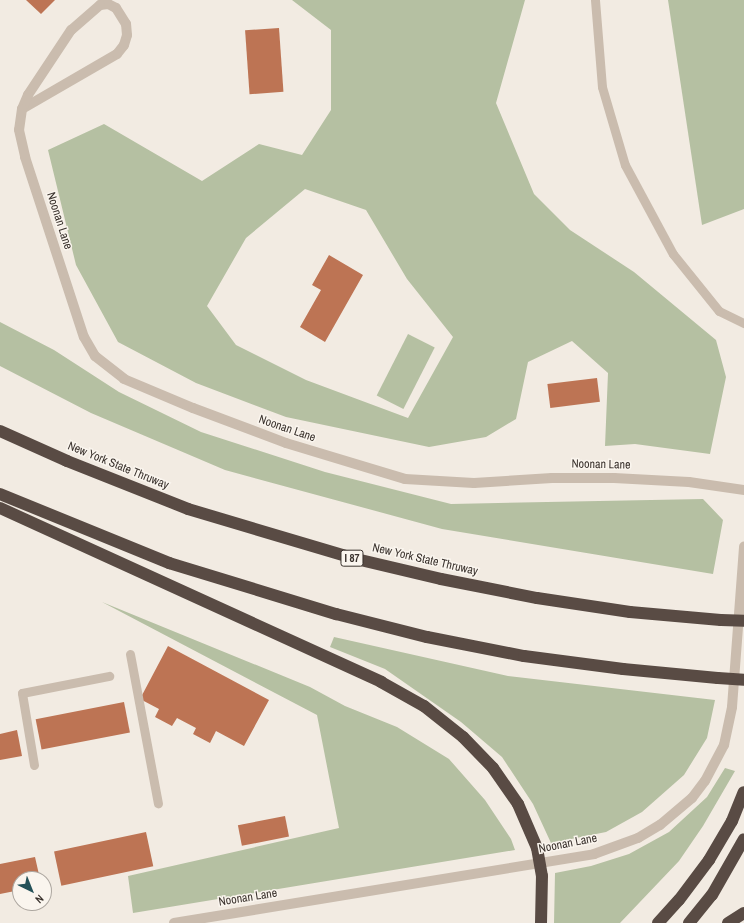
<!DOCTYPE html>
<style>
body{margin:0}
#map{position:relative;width:744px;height:923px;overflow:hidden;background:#f2ebe2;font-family:"Archivo Narrow",sans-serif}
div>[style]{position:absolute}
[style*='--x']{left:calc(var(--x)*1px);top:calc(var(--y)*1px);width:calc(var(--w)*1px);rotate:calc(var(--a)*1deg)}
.green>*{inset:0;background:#b5c0a2;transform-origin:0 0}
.building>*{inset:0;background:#bd7454;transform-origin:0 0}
.service>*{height:9px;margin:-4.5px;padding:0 4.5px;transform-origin:4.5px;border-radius:4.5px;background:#cabcae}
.minor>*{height:10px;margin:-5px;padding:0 5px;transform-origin:5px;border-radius:5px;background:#cabcae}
.motorway>*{height:12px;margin:-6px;padding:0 6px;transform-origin:6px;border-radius:6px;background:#594b44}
.motorway-bridge>*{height:12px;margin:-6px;padding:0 6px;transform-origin:6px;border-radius:6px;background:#594b44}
span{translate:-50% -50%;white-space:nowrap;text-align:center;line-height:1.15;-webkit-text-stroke:3px #faf5ee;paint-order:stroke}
.shield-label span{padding:1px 3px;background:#faf5ee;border:1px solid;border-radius:3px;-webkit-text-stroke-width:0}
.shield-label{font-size:11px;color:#39312c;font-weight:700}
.street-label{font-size:12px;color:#39312c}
.north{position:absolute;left:12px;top:871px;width:40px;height:40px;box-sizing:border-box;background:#faf5ee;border:1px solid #ada7a0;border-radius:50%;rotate:137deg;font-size:11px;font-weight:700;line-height:16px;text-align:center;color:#39312c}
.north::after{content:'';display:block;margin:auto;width:14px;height:18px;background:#245158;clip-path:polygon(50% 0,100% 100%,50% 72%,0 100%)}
</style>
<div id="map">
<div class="green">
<div style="clip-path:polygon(evenodd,292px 0,525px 0,496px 103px,534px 194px,570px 230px,634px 272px,716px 340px,726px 377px,710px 454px,635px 444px,605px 446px,608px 373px,572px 341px,528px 362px,516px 419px,486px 437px,429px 447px,286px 417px,196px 383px,118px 342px,76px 265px,48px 150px,104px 124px,202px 181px,259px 144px,302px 155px,331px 110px,331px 30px,292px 0,305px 189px,366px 210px,407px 279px,453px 337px,408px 418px,306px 380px,236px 345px,207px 306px,246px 238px,305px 189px)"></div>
<div style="clip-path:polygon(668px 0,744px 0,744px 209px,702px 225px)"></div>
<div style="clip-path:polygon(0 322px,54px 350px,119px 392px,201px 432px,325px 472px,451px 504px,703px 499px,723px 520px,713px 574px,442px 529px,225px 470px,91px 413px,0 366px)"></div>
<div style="left:408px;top:334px;width:30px;height:69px;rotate:27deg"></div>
<div style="clip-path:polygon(102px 602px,310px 687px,345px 706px,397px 727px,449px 759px,485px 800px,511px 839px,515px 850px,133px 913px,128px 876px,339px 828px,317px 715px)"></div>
<div style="clip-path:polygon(334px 637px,508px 676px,715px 700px,707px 738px,684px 775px,642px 812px,606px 832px,551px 843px,533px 804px,502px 757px,461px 722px,385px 669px,330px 647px)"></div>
<div style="clip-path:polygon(725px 768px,735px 771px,703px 826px,679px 861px,620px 923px,554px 923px,555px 873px,591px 866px,629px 854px,669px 832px,707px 797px)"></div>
</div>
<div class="building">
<div style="clip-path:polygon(26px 0,55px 0,41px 14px)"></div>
<div style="left:279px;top:28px;width:64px;height:34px;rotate:86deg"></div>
<div style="clip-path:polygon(329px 255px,363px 275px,325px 342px,300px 327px,321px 290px,312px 285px)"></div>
<div style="left:597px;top:378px;width:24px;height:50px;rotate:83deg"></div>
<div style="clip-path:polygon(168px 646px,269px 700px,244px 746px,216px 731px,210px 743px,193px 734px,196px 728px,177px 718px,172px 726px,155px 717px,159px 709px,140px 699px)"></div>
<div style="left:124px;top:702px;width:31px;height:90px;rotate:79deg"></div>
<div style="clip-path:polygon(17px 730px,22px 756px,0 760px,0 734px)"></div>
<div style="left:285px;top:816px;width:21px;height:48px;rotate:79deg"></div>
<div style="left:146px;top:832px;width:35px;height:94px;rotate:78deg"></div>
<div style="clip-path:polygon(35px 857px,40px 879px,20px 879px,20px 890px,0 894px,0 864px)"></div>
</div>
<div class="service">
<div style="--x:595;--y:0;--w:87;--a:85.4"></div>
<div style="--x:602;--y:87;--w:81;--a:73.6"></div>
<div style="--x:625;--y:165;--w:101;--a:61.7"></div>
<div style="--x:673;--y:254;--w:73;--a:51.1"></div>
<div style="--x:719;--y:311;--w:28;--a:26"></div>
<div style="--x:130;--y:654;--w:152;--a:79.4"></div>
<div style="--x:34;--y:765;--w:73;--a:-99.5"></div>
<div style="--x:22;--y:693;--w:89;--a:-11.1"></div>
</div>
<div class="minor">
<div style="--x:22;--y:109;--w:110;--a:-30.1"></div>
<div style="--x:117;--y:54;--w:11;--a:-52"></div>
<div style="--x:124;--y:45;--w:10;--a:-73"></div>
<div style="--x:127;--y:35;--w:11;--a:-95"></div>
<div style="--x:126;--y:24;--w:19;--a:-122"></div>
<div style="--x:116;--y:8;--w:9;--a:-153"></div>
<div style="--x:108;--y:4;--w:8;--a:173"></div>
<div style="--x:100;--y:5;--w:38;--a:139"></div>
<div style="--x:71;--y:30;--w:78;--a:123.5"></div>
<div style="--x:28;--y:95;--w:15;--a:113"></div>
<div style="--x:22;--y:109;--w:21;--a:98"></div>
<div style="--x:19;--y:130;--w:28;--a:77"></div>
<div style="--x:25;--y:157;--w:189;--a:71.9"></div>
<div style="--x:84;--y:337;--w:22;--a:60"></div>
<div style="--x:95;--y:356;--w:37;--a:38"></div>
<div style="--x:124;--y:379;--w:75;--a:22.8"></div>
<div style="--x:193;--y:408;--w:99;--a:20.6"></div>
<div style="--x:286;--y:443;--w:124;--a:16.8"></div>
<div style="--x:405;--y:479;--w:69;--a:3.3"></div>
<div style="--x:474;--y:483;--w:78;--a:-3.7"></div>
<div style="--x:552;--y:478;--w:62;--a:0"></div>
<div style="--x:614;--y:478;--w:75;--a:3.1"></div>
<div style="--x:689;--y:482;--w:56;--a:8.3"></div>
<div style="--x:174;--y:923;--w:426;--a:-9.3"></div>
<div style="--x:594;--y:854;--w:47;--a:-20"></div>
<div style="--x:638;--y:838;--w:26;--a:-31"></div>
<div style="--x:660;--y:825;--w:42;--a:-40.2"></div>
<div style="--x:692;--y:798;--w:21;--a:-53"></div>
<div style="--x:705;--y:781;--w:41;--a:-62.2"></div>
<div style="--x:724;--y:745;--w:39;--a:-78"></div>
<div style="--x:732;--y:707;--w:161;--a:-85.7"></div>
</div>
<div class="motorway">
<div style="--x:0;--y:431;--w:73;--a:24.1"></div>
<div style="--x:67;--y:461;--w:130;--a:21.6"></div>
<div style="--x:188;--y:509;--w:171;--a:16.6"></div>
<div style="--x:352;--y:558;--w:91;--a:13.3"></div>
<div style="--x:441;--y:579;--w:98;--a:11.2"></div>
<div style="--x:537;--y:598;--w:94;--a:8.6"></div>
<div style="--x:630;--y:612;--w:91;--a:5"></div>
<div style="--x:0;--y:494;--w:183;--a:22.2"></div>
<div style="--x:169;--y:563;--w:175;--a:17"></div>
<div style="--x:336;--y:614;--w:94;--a:14.2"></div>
<div style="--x:427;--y:637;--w:99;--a:11.1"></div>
<div style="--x:524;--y:656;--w:100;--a:7.5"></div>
<div style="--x:623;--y:669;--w:95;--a:5.4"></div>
<div style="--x:0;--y:508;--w:419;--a:24.5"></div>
<div style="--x:381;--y:682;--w:49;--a:29.2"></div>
<div style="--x:424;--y:706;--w:50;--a:38.5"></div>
<div style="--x:463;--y:737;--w:43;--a:45.9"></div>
<div style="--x:493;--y:768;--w:44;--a:55.2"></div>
<div style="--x:518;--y:804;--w:48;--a:66.6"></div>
<div style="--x:541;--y:923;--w:47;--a:-88.8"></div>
<div style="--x:658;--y:923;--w:31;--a:-48"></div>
<div style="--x:679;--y:900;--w:50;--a:-53.1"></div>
<div style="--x:709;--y:860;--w:45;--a:-59.5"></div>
<div style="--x:732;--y:821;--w:31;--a:-68"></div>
<div style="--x:689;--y:923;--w:36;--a:-51"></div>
<div style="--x:712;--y:895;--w:64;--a:-60.3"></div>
<div style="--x:728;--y:923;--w:19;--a:-32"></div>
</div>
<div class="motorway-bridge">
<div style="--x:721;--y:620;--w:23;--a:2"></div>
<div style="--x:718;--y:678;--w:26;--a:4"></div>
<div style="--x:537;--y:848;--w:28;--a:80"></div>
</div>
<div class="shield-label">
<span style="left:352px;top:558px">I 87</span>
</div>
<div class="street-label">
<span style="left:59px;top:221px;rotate:72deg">Noonan Lane</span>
<span style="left:287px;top:429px;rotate:19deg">Noonan Lane</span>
<span style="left:601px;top:465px;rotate:1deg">Noonan Lane</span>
<span style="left:118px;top:466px;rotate:22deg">New York State Thruway</span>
<span style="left:425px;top:560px;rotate:13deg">New York State Thruway</span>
<span style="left:568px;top:844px;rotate:-11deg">Noonan Lane</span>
<span style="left:248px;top:898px;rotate:-9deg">Noonan Lane</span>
</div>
<div class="north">N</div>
</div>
